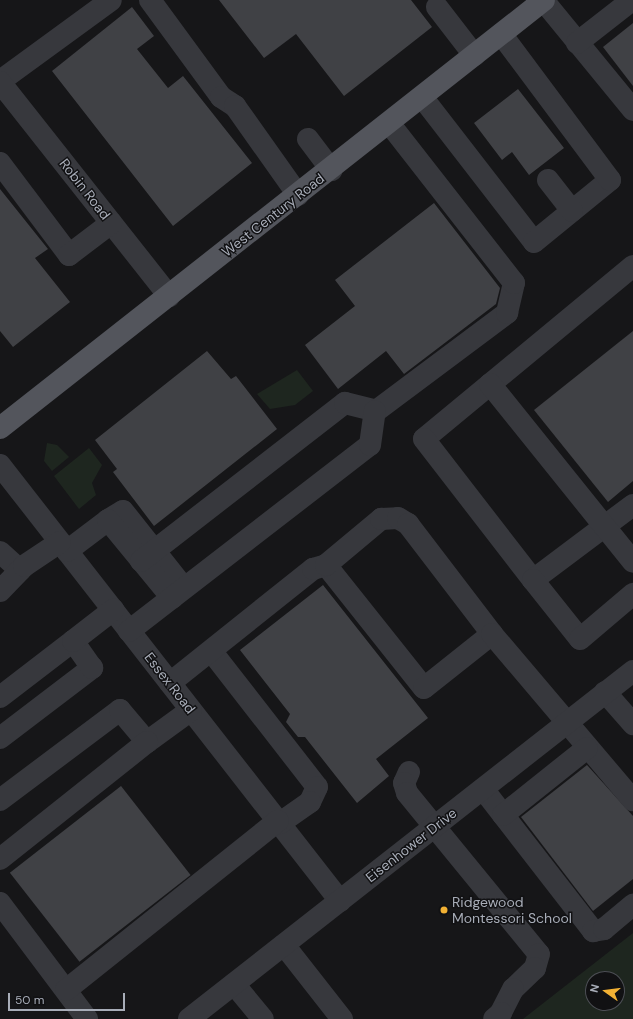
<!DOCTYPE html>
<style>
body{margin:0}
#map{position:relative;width:633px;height:1019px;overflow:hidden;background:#161618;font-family:"DM Sans",sans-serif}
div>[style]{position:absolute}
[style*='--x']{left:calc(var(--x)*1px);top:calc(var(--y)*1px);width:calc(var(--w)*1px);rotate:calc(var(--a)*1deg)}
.green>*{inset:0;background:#1e261f}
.building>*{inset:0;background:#404145;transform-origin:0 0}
.minor>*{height:22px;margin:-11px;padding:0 11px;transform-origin:11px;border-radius:11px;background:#37383d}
.major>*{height:22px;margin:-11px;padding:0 11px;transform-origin:11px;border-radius:11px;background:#53555c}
.dots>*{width:11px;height:11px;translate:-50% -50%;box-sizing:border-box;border:2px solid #111113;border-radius:50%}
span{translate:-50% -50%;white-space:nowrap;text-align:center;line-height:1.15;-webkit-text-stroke:3px #111113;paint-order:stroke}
.street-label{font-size:14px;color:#a8adb8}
.poi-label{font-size:14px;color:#a8adb8}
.left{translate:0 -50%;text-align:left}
.north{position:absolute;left:585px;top:971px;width:40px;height:40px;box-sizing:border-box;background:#111113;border:1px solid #4d4f55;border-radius:50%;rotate:284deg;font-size:11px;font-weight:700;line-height:16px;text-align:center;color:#a8adb8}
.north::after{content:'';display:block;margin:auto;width:14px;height:18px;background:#f2b134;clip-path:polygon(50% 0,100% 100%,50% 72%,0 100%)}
.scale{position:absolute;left:8px;top:993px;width:117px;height:18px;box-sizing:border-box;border:2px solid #a8adb8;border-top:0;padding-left:5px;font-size:12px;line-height:14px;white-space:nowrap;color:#a8adb8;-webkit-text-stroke:3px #111113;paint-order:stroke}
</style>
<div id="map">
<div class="green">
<div style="clip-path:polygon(297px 370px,313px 391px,295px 405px,270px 409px,257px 394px)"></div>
<div style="clip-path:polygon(47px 443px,57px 445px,69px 457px,52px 471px,44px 461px)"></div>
<div style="clip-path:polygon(89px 448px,102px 465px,92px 483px,96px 495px,79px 509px,54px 476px)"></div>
<div style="clip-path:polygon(evenodd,633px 933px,633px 1019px,523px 1019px,633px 933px,593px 979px,617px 979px,617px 1003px,593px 1003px,593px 979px)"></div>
</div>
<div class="building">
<div style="clip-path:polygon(219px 0,411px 0,432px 27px,344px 96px,296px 34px,264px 58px)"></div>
<div style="clip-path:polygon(132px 7px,154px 36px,137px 49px,168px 88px,183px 76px,252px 163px,173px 226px,52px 71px)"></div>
<div style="clip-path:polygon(633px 23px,633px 86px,603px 47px)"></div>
<div style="clip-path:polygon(518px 89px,564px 148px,529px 175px,512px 152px,502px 160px,474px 123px)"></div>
<div style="clip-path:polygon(0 189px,48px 249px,35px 258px,70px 302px,13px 347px,0 331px)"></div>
<div style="clip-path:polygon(434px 203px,500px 288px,496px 304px,404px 374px,386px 351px,338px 389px,305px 345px,355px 306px,335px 280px)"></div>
<div style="clip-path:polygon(633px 331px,633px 481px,608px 502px,534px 410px)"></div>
<div style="clip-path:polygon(207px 351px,231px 379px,236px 376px,277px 429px,154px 526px,113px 472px,117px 469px,95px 440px)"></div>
<div style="clip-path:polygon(323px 585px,428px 718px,376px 759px,389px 776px,357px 803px,305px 737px,298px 737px,286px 722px,290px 714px,240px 650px)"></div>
<div style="clip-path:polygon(587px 765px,633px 816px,633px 879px,593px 911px,521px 817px)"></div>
<div style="left:121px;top:786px;width:113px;height:141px;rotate:52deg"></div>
</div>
<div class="minor">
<div style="--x:150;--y:0;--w:120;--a:53.8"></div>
<div style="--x:221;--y:97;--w:17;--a:33"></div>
<div style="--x:235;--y:106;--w:109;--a:54.7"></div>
<div style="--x:543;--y:0;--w:142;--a:50.7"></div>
<div style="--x:437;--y:7;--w:61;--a:52.4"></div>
<div style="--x:577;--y:43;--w:70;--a:-38"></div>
<div style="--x:0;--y:81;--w:137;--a:-36.1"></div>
<div style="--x:0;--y:82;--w:273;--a:51.7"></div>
<div style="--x:422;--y:97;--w:183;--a:52.3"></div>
<div style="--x:534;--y:242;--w:98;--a:-39.2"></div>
<div style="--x:610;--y:180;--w:182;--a:-126.7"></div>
<div style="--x:308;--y:139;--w:39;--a:53"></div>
<div style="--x:0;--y:163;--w:115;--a:53.1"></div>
<div style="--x:69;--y:255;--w:53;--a:-37.3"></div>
<div style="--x:548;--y:180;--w:39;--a:52"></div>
<div style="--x:633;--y:266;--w:271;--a:140.4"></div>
<div style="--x:424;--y:439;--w:178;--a:52.3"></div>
<div style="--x:533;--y:580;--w:125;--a:-36.9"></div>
<div style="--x:490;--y:384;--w:228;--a:51.2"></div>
<div style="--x:0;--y:465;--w:553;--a:52.05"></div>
<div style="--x:108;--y:520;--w:17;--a:-31"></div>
<div style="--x:123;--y:511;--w:98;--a:51.6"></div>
<div style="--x:67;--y:551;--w:51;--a:-37.1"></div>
<div style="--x:108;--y:520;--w:101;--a:50.6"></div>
<div style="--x:0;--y:552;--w:27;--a:42"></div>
<div style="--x:141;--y:561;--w:258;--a:-37.8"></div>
<div style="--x:345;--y:403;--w:32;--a:14"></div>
<div style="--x:376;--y:411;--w:164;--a:-36.8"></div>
<div style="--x:507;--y:313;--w:31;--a:-77"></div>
<div style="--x:514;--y:283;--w:203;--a:-128"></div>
<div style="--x:326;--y:565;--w:157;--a:51.5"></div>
<div style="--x:424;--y:688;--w:87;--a:-38.5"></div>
<div style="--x:533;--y:580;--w:75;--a:51.5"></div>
<div style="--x:580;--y:639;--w:70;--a:-40.3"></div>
<div style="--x:0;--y:591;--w:35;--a:-46"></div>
<div style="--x:24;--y:566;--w:43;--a:-33.7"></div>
<div style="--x:129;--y:631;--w:304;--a:-37.7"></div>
<div style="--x:370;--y:445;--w:34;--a:-82"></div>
<div style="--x:212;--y:652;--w:171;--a:52.1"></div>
<div style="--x:317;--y:787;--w:17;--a:115"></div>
<div style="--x:310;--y:802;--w:37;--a:145"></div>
<div style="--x:170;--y:683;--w:183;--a:-38.6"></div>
<div style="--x:313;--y:569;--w:14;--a:-17"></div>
<div style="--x:326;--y:565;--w:72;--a:-39.9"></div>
<div style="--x:381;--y:519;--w:17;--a:-3"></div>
<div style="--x:398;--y:518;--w:12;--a:31"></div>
<div style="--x:408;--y:524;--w:138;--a:52.6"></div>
<div style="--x:492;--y:634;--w:218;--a:49.7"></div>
<div style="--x:605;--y:692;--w:43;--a:48.8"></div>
<div style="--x:0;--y:697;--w:92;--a:-37.5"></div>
<div style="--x:0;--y:738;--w:116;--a:-37.3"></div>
<div style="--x:92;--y:668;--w:33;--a:-125"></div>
<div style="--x:73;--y:641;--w:51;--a:-37.8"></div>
<div style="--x:409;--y:772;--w:12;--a:114"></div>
<div style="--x:404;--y:783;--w:10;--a:73"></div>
<div style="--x:407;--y:793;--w:208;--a:50.7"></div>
<div style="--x:539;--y:954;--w:15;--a:106"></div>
<div style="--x:535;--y:968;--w:30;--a:136"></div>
<div style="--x:513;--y:989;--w:27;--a:117"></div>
<div style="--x:501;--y:1013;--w:9;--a:139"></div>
<div style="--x:483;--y:789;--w:180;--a:52.2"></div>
<div style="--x:593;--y:931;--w:11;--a:-10"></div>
<div style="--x:604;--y:929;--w:38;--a:-40"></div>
<div style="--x:0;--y:800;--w:150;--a:-36.9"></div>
<div style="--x:120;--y:710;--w:42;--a:49.8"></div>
<div style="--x:147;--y:742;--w:54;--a:-36"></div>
<div style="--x:503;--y:815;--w:107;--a:-38.6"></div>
<div style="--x:0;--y:859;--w:188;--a:-38.5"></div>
<div style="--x:0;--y:903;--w:145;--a:53.1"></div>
<div style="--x:284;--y:945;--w:94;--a:51.9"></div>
<div style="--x:234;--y:984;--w:45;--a:50.4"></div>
<div style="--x:66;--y:990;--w:271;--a:-38.6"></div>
<div style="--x:189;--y:1019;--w:564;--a:-38.09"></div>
</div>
<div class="major">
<div style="--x:0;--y:428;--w:692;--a:-38.19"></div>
</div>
<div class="dots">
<div style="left:444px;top:910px;background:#f2b134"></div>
</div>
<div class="street-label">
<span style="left:85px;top:189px;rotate:52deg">Robin Road</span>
<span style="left:273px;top:215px;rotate:-38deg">West Century Road</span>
<span style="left:170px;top:683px;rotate:52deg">Essex Road</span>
<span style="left:411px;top:845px;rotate:-38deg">Eisenhower Drive</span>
</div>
<div class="poi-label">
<span class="left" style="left:452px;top:910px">Ridgewood<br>Montessori School</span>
</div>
<div class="north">N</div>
<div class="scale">50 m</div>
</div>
